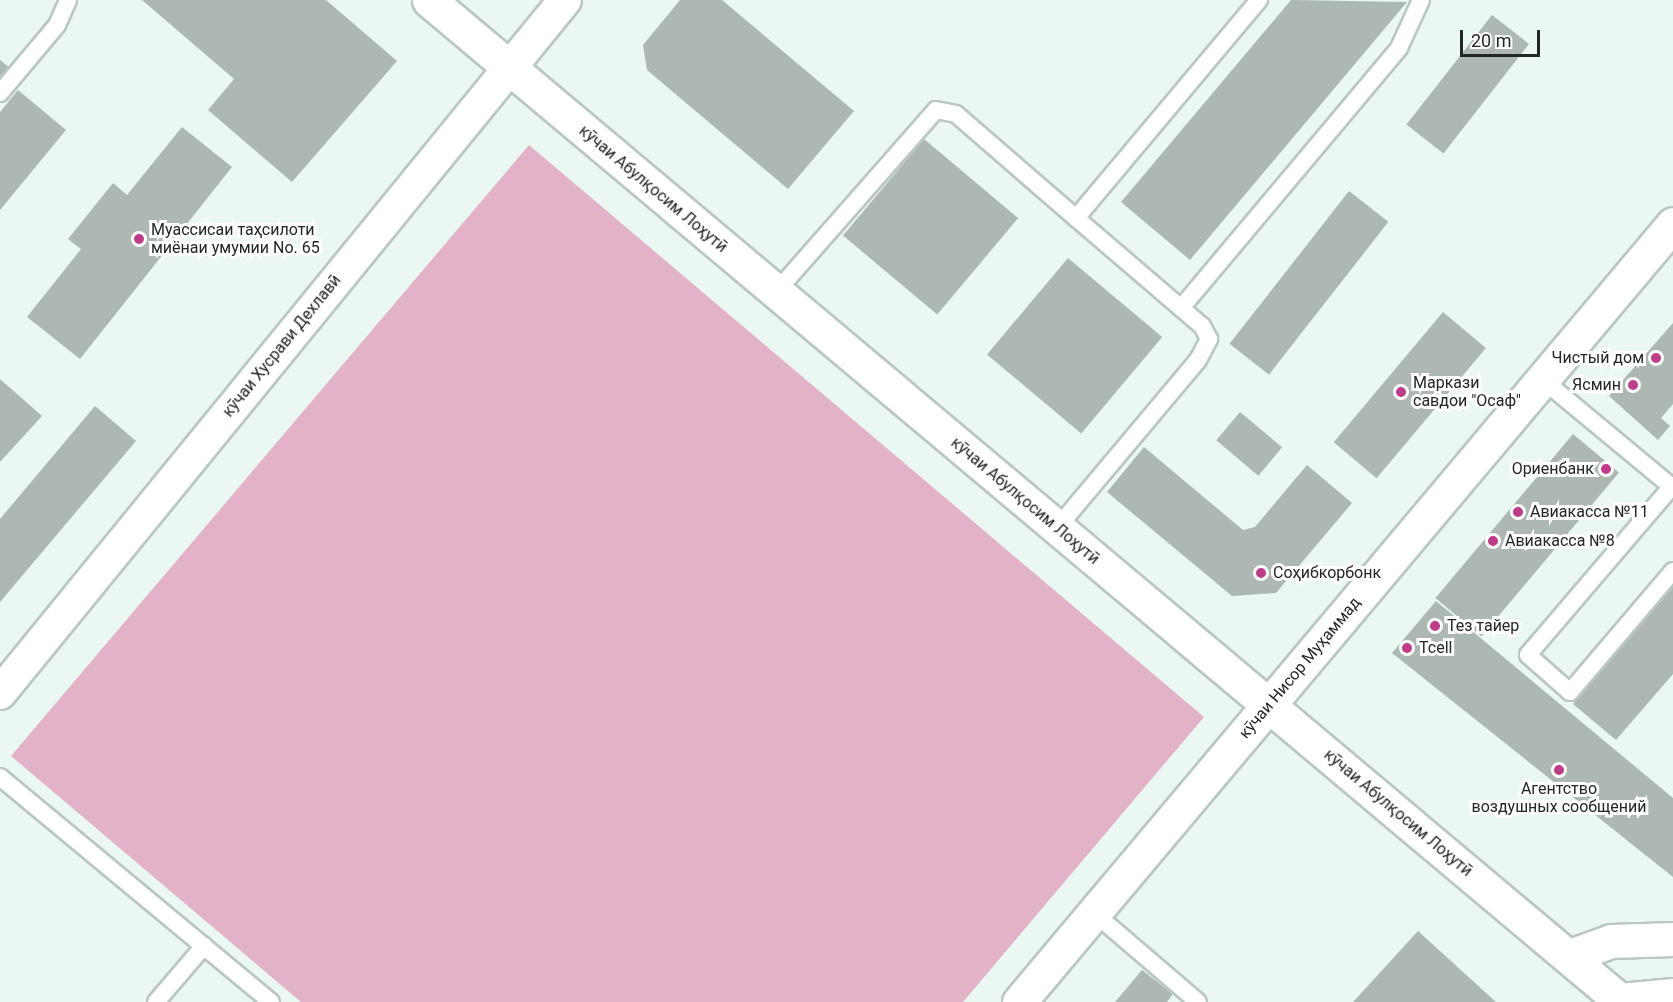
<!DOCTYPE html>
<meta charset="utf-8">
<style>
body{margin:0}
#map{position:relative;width:1673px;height:1002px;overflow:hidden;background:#ebf8f1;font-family:Roboto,sans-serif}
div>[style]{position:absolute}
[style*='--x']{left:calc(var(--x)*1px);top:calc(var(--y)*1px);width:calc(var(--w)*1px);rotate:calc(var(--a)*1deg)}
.green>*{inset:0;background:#e1b2c8}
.building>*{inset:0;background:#acb8b1;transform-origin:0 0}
.roads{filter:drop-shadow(2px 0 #bbc7c1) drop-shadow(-2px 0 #bbc7c1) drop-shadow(0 2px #bbc7c1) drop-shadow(0 -2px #bbc7c1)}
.service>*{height:16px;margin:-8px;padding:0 8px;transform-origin:8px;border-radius:8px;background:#fff}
.minor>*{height:32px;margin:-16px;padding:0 16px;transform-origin:16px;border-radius:16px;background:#fff}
.tertiary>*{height:33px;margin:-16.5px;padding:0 16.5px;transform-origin:16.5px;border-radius:16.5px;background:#fff}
.dots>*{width:16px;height:16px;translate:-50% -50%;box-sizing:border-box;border:3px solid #fff;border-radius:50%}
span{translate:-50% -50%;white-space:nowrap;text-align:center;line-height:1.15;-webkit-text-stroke:6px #fff;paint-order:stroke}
.street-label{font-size:16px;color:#222725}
.poi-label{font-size:16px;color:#222725}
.left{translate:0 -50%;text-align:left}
.right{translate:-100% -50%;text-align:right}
.scale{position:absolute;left:1460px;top:30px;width:80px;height:27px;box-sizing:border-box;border:3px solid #222725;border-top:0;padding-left:8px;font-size:18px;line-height:21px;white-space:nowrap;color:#222725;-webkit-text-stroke:4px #fff;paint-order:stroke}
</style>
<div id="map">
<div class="green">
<div style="clip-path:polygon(529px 145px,1204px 717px,963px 1002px,301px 1002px,11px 756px)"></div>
</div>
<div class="building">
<div style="clip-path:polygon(142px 0,326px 0,397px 61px,292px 182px,208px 110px,234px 79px)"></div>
<div style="clip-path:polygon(680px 0,722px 0,854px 111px,788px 189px,647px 70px,643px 45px)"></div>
<div style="clip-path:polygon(1291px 0,1407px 2px,1190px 260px,1121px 202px)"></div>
<div style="left:1492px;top:15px;width:47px;height:139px;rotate:38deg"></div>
<div style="clip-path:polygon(0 60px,10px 68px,0 79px)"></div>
<div style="clip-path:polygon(18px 90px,66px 130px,0 210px,0 112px)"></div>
<div style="clip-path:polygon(182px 127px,232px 167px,80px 359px,27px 317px,81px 249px,68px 239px,113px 183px,127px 195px)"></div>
<div style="left:924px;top:139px;width:123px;height:126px;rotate:40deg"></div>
<div style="left:1349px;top:191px;width:50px;height:194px;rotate:38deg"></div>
<div style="left:1068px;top:258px;width:123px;height:126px;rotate:40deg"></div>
<div style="left:1443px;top:312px;width:56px;height:170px;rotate:40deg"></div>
<div style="clip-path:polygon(1673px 323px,1673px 404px,1661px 418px,1670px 426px,1658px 440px,1609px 396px)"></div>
<div style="clip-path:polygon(0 379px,42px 416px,0 462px)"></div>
<div style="clip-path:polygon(95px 406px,136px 441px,0 602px,0 519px)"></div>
<div style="left:1240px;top:412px;width:55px;height:37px;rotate:40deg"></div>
<div style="left:1573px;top:434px;width:60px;height:214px;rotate:40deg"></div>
<div style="clip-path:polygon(1144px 447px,1243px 530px,1255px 527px,1307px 465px,1352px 503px,1276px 593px,1232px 596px,1107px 492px)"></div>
<div style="clip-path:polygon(1673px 587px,1673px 674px,1616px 740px,1573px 704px)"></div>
<div style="clip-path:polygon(1436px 601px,1673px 798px,1673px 877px,1392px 653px)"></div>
<div style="clip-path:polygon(1418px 931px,1496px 1002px,1353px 1002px)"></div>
<div style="clip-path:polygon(1142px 970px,1173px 994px,1167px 1002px,1115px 1002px)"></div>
</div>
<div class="roads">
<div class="service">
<div style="--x:0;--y:93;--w:89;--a:-50"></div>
<div style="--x:57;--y:25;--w:27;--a:-66"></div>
<div style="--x:776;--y:292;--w:242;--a:-48.7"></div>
<div style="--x:936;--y:110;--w:20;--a:11"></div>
<div style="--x:956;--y:114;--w:159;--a:40.9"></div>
<div style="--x:1076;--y:218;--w:285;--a:-50"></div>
<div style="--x:1181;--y:308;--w:339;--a:-50"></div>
<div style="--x:1399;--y:48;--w:53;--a:-65.4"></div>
<div style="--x:1543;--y:380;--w:169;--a:39.7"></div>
<div style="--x:1673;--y:485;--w:223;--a:130.5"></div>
<div style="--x:1528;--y:655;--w:56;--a:41.4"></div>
<div style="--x:1570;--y:692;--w:159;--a:-49.6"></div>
<div style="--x:1057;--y:528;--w:219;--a:-50"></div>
<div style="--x:1198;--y:360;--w:24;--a:-62"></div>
<div style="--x:1209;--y:339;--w:15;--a:-118"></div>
<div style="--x:1202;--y:326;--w:166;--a:-139.4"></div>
<div style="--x:0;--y:777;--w:352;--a:39.7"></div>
<div style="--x:1093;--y:912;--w:138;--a:40.6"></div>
<div style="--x:156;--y:1002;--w:74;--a:-49.4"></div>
</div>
<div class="minor">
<div style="--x:0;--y:693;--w:894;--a:-50.81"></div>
</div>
<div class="tertiary">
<div style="--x:429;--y:0;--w:1558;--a:40.03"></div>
<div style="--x:1570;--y:956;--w:44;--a:-20.1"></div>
<div style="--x:1611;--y:941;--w:62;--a:-1.8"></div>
<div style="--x:1620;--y:1000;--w:53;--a:-5.4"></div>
<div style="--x:1019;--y:1002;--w:1016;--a:-49.95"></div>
</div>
</div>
<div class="dots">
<div style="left:139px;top:239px;background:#bd3d88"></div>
<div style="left:1656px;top:358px;background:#bd3d88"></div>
<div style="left:1633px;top:385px;background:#bd3d88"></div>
<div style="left:1401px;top:392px;background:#bd3d88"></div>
<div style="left:1606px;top:469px;background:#bd3d88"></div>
<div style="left:1518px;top:512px;background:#bd3d88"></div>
<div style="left:1493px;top:541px;background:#bd3d88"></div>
<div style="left:1261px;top:573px;background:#bd3d88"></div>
<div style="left:1435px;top:626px;background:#bd3d88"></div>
<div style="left:1407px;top:648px;background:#bd3d88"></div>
<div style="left:1559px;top:770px;background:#bd3d88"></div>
</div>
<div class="street-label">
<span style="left:653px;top:189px;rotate:40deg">кӯчаи Абулқосим Лоҳутӣ</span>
<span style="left:282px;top:346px;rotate:-51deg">кӯчаи Хусрави Дехлавӣ</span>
<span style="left:1025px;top:501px;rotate:40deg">кӯчаи Абулқосим Лоҳутӣ</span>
<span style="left:1300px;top:668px;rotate:-50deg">кӯчаи Нисор Муҳаммад</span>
<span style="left:1398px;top:813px;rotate:40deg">кӯчаи Абулқосим Лоҳутӣ</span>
</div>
<div class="poi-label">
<span class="left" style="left:151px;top:239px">Муассисаи таҳсилоти<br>миёнаи умумии No. 65</span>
<span class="right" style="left:1644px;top:358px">Чистый дом</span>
<span class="left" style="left:1413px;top:392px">Маркази<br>савдои "Осаф"</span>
<span class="right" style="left:1621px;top:385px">Ясмин</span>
<span class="right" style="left:1594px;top:469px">Ориенбанк</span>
<span class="left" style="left:1530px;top:512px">Авиакасса №11</span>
<span class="left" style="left:1505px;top:541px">Авиакасса №8</span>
<span class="left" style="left:1273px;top:573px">Соҳибкорбонк</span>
<span class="left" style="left:1447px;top:626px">Тез тайер</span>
<span class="left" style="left:1419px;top:648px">Tcell</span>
<span style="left:1559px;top:798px">Агентство<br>воздушных сообщений</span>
</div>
<div class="scale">20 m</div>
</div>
